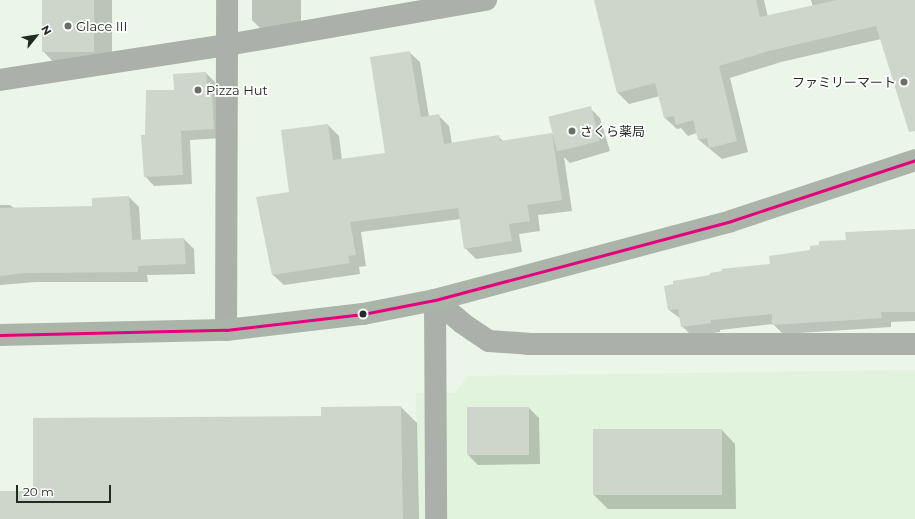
<!DOCTYPE html>
<meta charset="utf-8">
<style>
body{margin:0}
#map{position:relative;width:915px;height:519px;overflow:hidden;background:#ebf5e8;font-family:Montserrat,"Noto Sans JP",sans-serif}
div>[style]{position:absolute}
[style*='--x']{left:calc(var(--x)*1px);top:calc(var(--y)*1px);width:calc(var(--w)*1px);rotate:calc(var(--a)*1deg)}
.built>*{inset:0;background:#e1f3dc}
.shadow>*{inset:0;background:#0003}
.building>*{inset:0;background:#ced6cc;transform-origin:0 0}
.minor>*{height:22px;margin:-11px;padding:0 11px;transform-origin:11px;border-radius:11px;background:#abb0aa}
.major>*{height:22px;margin:-11px;padding:0 11px;transform-origin:11px;border-radius:11px;background:#abb4a9}
.bus-1>*{height:3px;margin:-1.5px;padding:0 1.5px;transform-origin:1.5px;border-radius:1.5px;background:#e5007d}
.dots>*{width:11px;height:11px;translate:-50% -50%;box-sizing:border-box;border:2px solid #fff;border-radius:50%}
span{translate:-50% -50%;white-space:nowrap;text-align:center;line-height:1.15;-webkit-text-stroke:3.5px #fff;paint-order:stroke}
.poi-label{font-size:13px;color:#232a21}
.left{translate:0 -50%;text-align:left}
.right{translate:-100% -50%;text-align:right}
.north{position:absolute;left:16px;top:16px;width:40px;height:40px;-webkit-text-stroke:3px #fff;paint-order:stroke;rotate:60deg;font-size:11px;font-weight:700;line-height:16px;text-align:center;color:#232a21}
.north::after{content:'';display:block;margin:auto;width:14px;height:18px;background:#232a21;clip-path:polygon(50% 0,100% 100%,50% 72%,0 100%)}
.scale{position:absolute;left:16px;top:485px;width:95px;height:18px;box-sizing:border-box;border:2px solid #232a21;border-top:0;padding-left:5px;font-size:12px;line-height:14px;white-space:nowrap;color:#232a21;-webkit-text-stroke:3px #fff;paint-order:stroke}
</style>
<div id="map">
<div class="built">
<div style="clip-path:polygon(915px 370px,915px 519px,418px 519px,416px 393px,455px 393px,468px 376px)"></div>
</div>
<div class="shadow">
<div style="clip-path:polygon(43px 0,112px 0,112px 70px,61px 70px,43px 51px)"></div>
<div style="clip-path:polygon(252px 0,301px 0,301px 30px,262px 30px,252px 20px)"></div>
<div style="clip-path:polygon(596px 0,764px 0,768px 17px,813px 7px,811px 0,915px 0,915px 126px,881px 39px,781px 62px,730px 78px,748px 152px,722px 159px,699px 140px,697px 133px,688px 136px,681px 128px,677px 129px,665px 118px,660px 96px,629px 104px,617px 92px)"></div>
<div style="clip-path:polygon(409px 52px,420px 62px,429px 117px,438px 115px,449px 126px,452px 144px,498px 136px,503px 141px,552px 134px,555px 138px,590px 108px,600px 118px,610px 151px,570px 163px,564px 157px,572px 211px,538px 215px,540px 231px,519px 234px,522px 252px,476px 259px,465px 248px,461px 219px,361px 232px,366px 266px,359px 267px,360px 274px,284px 285px,273px 275px,290px 193px,328px 125px,339px 136px,342px 160px,387px 154px)"></div>
<div style="clip-path:polygon(206px 73px,215px 82px,222px 138px,190px 140px,192px 184px,154px 186px,145px 176px,146px 136px,175px 91px)"></div>
<div style="clip-path:polygon(129px 197px,139px 207px,141px 240px,184px 239px,194px 249px,195px 274px,147px 275px,148px 282px,36px 282px,0 285px,0 205px,10px 205px,14px 208px,93px 207px)"></div>
<div style="clip-path:polygon(915px 230px,915px 321px,891px 322px,891px 327px,783px 334px,773px 324px,720px 330px,720px 332px,692px 336px,682px 326px,681px 319px,669px 310px,771px 265px,811px 251px,847px 241px)"></div>
<div style="clip-path:polygon(401px 407px,417px 423px,419px 519px,0 519px,34px 492px,322px 417px,322px 408px)"></div>
<div style="clip-path:polygon(529px 408px,539px 418px,540px 464px,478px 465px,468px 455px)"></div>
<div style="clip-path:polygon(722px 430px,735px 444px,736px 509px,608px 509px,594px 495px)"></div>
</div>
<div class="building">
<div style="left:42px;top:0;width:52px;height:52px"></div>
<div style="clip-path:polygon(594px 0,756px 0,760px 17px,837px 0,915px 0,915px 131px,909px 132px,876px 26px,769px 51px,719px 66px,737px 141px,709px 148px,707px 138px,698px 140px,693px 120px,676px 125px,674px 116px,664px 118px,655px 83px,617px 93px)"></div>
<div style="clip-path:polygon(410px 51px,421px 117px,439px 114px,444px 144px,499px 135px,500px 141px,552px 133px,562px 200px,527px 205px,530px 221px,509px 224px,512px 241px,464px 249px,458px 208px,350px 222px,356px 255px,348px 256px,350px 263px,272px 275px,256px 197px,289px 192px,281px 130px,328px 124px,333px 160px,385px 153px,370px 57px)"></div>
<div style="clip-path:polygon(206px 72px,208px 93px,212px 95px,214px 129px,181px 131px,183px 175px,144px 177px,141px 135px,145px 135px,146px 90px,174px 90px,173px 74px)"></div>
<div style="left:591px;top:106px;width:36px;height:44px;rotate:76deg"></div>
<div style="clip-path:polygon(129px 196px,132px 240px,184px 238px,186px 264px,138px 266px,138px 272px,25px 273px,0 276px,0 208px,92px 206px,92px 198px)"></div>
<div style="clip-path:polygon(915px 229px,915px 312px,881px 312px,882px 318px,772px 325px,772px 314px,711px 320px,711px 323px,681px 327px,678px 309px,668px 310px,664px 286px,673px 284px,673px 281px,710px 275px,710px 273px,722px 271px,721px 269px,770px 264px,769px 256px,810px 250px,810px 246px,819px 245px,819px 241px,846px 240px,845px 232px)"></div>
<div style="clip-path:polygon(401px 406px,403px 519px,0 519px,0 491px,33px 491px,33px 418px,321px 416px,321px 407px)"></div>
<div style="left:467px;top:407px;width:62px;height:48px"></div>
<div style="left:722px;top:429px;width:66px;height:129px;rotate:90deg"></div>
</div>
<div class="minor">
<div style="--x:0;--y:80;--w:230;--a:-8.8"></div>
<div style="--x:227;--y:45;--w:263;--a:-9.9"></div>
<div style="--x:435;--y:300;--w:35;--a:40"></div>
<div style="--x:462;--y:323;--w:32;--a:34"></div>
<div style="--x:489;--y:341;--w:39;--a:4"></div>
<div style="--x:528;--y:344;--w:387;--a:0"></div>
<div style="--x:435;--y:300;--w:219;--a:89.7"></div>
<div style="--x:226;--y:330;--w:330;--a:-89.8"></div>
</div>
<div class="major">
<div style="--x:0;--y:335;--w:226;--a:-1.3"></div>
<div style="--x:226;--y:330;--w:138;--a:-6.7"></div>
<div style="--x:363;--y:314;--w:73;--a:-11"></div>
<div style="--x:435;--y:300;--w:306;--a:-14.9"></div>
<div style="--x:731;--y:221;--w:194;--a:-18.3"></div>
</div>
<div class="bus-1">
<div style="--x:0;--y:335;--w:226;--a:-1.3"></div>
<div style="--x:226;--y:330;--w:138;--a:-6.7"></div>
<div style="--x:363;--y:314;--w:73;--a:-11"></div>
<div style="--x:435;--y:300;--w:306;--a:-14.9"></div>
<div style="--x:731;--y:221;--w:194;--a:-18.3"></div>
</div>
<div class="dots">
<div style="left:68px;top:26px;background:#697167"></div>
<div style="left:904px;top:82px;background:#697167"></div>
<div style="left:198px;top:90px;background:#697167"></div>
<div style="left:572px;top:131px;background:#697167"></div>
<div style="left:363px;top:314px;background:#232a21"></div>
</div>
<div class="poi-label">
<span class="left" style="left:76px;top:26px">Glace III</span>
<span class="right" style="left:896px;top:82px">ファミリーマート</span>
<span class="left" style="left:206px;top:90px">Pizza Hut</span>
<span class="left" style="left:580px;top:131px">さくら薬局</span>
</div>
<div class="north">N</div>
<div class="scale">20 m</div>
</div>
